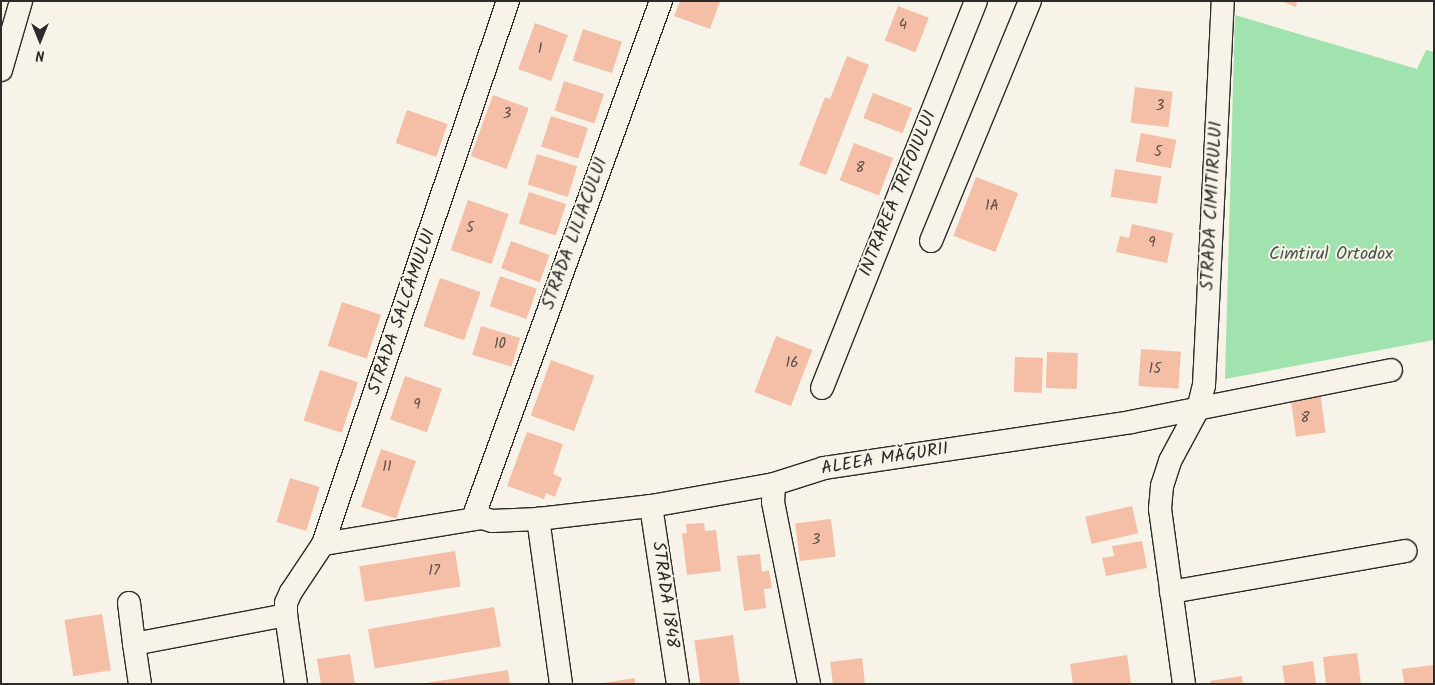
<!DOCTYPE html>
<meta charset="utf-8">
<style>
body{margin:0}
#map{position:relative;width:1435px;height:685px;overflow:hidden;background:#f7f3e8;font-family:Kalam,sans-serif}
div>[style]{position:absolute}
[style*='--x']{left:calc(var(--x)*1px);top:calc(var(--y)*1px);width:calc(var(--w)*1px);rotate:calc(var(--a)*1deg)}
.green>*{inset:0;background:#a0e3ae}
.building>*{inset:0;background:#f4bfa6;transform-origin:0 0}
.roads{filter:drop-shadow(1px 0 #2b2b2b) drop-shadow(-1px 0 #2b2b2b) drop-shadow(0 1px #2b2b2b) drop-shadow(0 -1px #2b2b2b)}
.minor>*{height:22px;margin:-11px;padding:0 11px;transform-origin:11px;border-radius:11px;background:#f7f3e8}
span{translate:-50% -50%;white-space:nowrap;text-align:center;line-height:1.15;-webkit-text-stroke:4px #f7f3e8;paint-order:stroke}
.number-label{font-size:15px;color:#5d504a}
.number-label span{-webkit-text-stroke-width:0}
.street-label{font-size:18px;color:#2b2b2b}
.park-label{font-size:18px;color:#48594c}
.frame{position:absolute;inset:0;border:2px solid #2b2b2b;pointer-events:none}
.north{position:absolute;left:15px;top:15px;width:50px;height:50px;-webkit-text-stroke:4px #f7f3e8;paint-order:stroke;rotate:180deg;font-size:14px;font-weight:700;line-height:20px;text-align:center;color:#2b2b2b}
.north::after{content:'';display:block;margin:auto;width:18px;height:22px;background:#2b2b2b;clip-path:polygon(50% 0,100% 100%,50% 72%,0 100%)}
</style>
<div id="map">
<div class="green">
<div style="clip-path:polygon(1235px 15px,1417px 69px,1426px 50px,1434px 52px,1434px 340px,1225px 379px)"></div>
</div>
<div class="building">
<div style="clip-path:polygon(680px 1px,720px 1px,710px 29px,674px 16px)"></div>
<div style="clip-path:polygon(1281px 1px,1297px 1px,1296px 7px)"></div>
<div style="left:898px;top:6px;width:33px;height:37px;rotate:21deg"></div>
<div style="left:535px;top:23px;width:35px;height:49px;rotate:20deg"></div>
<div style="left:583px;top:29px;width:41px;height:33px;rotate:18deg"></div>
<div style="clip-path:polygon(847px 56px,869px 65px,826px 175px,799px 165px,825px 97px,830px 99px)"></div>
<div style="left:564px;top:81px;width:42px;height:31px;rotate:18deg"></div>
<div style="left:1135px;top:87px;width:38px;height:36px;rotate:7deg"></div>
<div style="left:873px;top:93px;width:42px;height:27px;rotate:21deg"></div>
<div style="left:493px;top:95px;width:38px;height:65px;rotate:20deg"></div>
<div style="left:407px;top:110px;width:43px;height:35px;rotate:19deg"></div>
<div style="left:551px;top:116px;width:39px;height:32px;rotate:18deg"></div>
<div style="left:1141px;top:133px;width:36px;height:29px;rotate:11deg"></div>
<div style="left:854px;top:143px;width:42px;height:40px;rotate:21deg"></div>
<div style="left:537px;top:154px;width:42px;height:32px;rotate:17deg"></div>
<div style="left:1115px;top:169px;width:47px;height:28px;rotate:9deg"></div>
<div style="left:976px;top:177px;width:45px;height:63px;rotate:21deg"></div>
<div style="left:529px;top:192px;width:39px;height:33px;rotate:18deg"></div>
<div style="left:468px;top:200px;width:43px;height:53px;rotate:19deg"></div>
<div style="clip-path:polygon(1132px 224px,1173px 233px,1167px 263px,1116px 252px,1120px 236px,1129px 238px)"></div>
<div style="left:511px;top:241px;width:41px;height:29px;rotate:20deg"></div>
<div style="left:500px;top:276px;width:39px;height:32px;rotate:19deg"></div>
<div style="left:440px;top:278px;width:43px;height:51px;rotate:19deg"></div>
<div style="left:342px;top:302px;width:41px;height:46px;rotate:18deg"></div>
<div style="left:481px;top:326px;width:41px;height:30px;rotate:17deg"></div>
<div style="left:776px;top:336px;width:39px;height:60px;rotate:21deg"></div>
<div style="left:1141px;top:349px;width:40px;height:37px;rotate:4deg"></div>
<div style="left:1047px;top:352px;width:31px;height:36px;rotate:2deg"></div>
<div style="left:1015px;top:357px;width:28px;height:35px;rotate:2deg"></div>
<div style="left:551px;top:360px;width:46px;height:59px;rotate:20deg"></div>
<div style="left:320px;top:370px;width:40px;height:53px;rotate:18deg"></div>
<div style="left:405px;top:376px;width:39px;height:46px;rotate:19deg"></div>
<div style="left:1320px;top:392px;width:41px;height:30px;rotate:82deg"></div>
<div style="clip-path:polygon(527px 432px,563px 444px,553px 474px,562px 478px,555px 497px,546px 493px,544px 499px,507px 486px)"></div>
<div style="left:381px;top:449px;width:37px;height:61px;rotate:19deg"></div>
<div style="left:290px;top:478px;width:31px;height:46px;rotate:17deg"></div>
<div style="left:1132px;top:506px;width:28px;height:48px;rotate:77deg"></div>
<div style="left:831px;top:519px;width:38px;height:36px;rotate:83deg"></div>
<div style="clip-path:polygon(704px 523px,705px 531px,716px 530px,721px 571px,687px 575px,682px 534px,687px 533px,686px 524px)"></div>
<div style="clip-path:polygon(1142px 541px,1147px 568px,1106px 576px,1102px 558px,1114px 556px,1112px 546px)"></div>
<div style="left:455px;top:551px;width:36px;height:97px;rotate:81deg"></div>
<div style="clip-path:polygon(760px 554px,762px 572px,769px 570px,772px 588px,764px 589px,766px 608px,744px 611px,737px 556px)"></div>
<div style="left:494px;top:607px;width:40px;height:128px;rotate:80deg"></div>
<div style="left:102px;top:614px;width:57px;height:38px;rotate:81deg"></div>
<div style="left:733px;top:635px;width:49px;height:39px;rotate:82deg"></div>
<div style="clip-path:polygon(1357px 653px,1361px 684px,1326px 684px,1323px 657px)"></div>
<div style="clip-path:polygon(350px 654px,355px 684px,321px 684px,317px 659px)"></div>
<div style="clip-path:polygon(1127px 655px,1131px 683px,1073px 684px,1070px 664px)"></div>
<div style="clip-path:polygon(862px 658px,865px 684px,833px 684px,830px 662px)"></div>
<div style="clip-path:polygon(1313px 661px,1316px 684px,1285px 684px,1282px 666px)"></div>
<div style="clip-path:polygon(1434px 665px,1434px 684px,1404px 684px,1402px 669px)"></div>
<div style="clip-path:polygon(508px 670px,510px 684px,426px 684px,426px 683px)"></div>
<div style="clip-path:polygon(1242px 676px,1243px 684px,1211px 684px,1210px 681px)"></div>
<div style="clip-path:polygon(635px 678px,635px 684px,603px 684px,603px 683px)"></div>
</div>
<div class="roads">
<div class="minor">
<div style="--x:1;--y:70;--w:72;--a:-73.8"></div>
<div style="--x:931;--y:241;--w:260;--a:-67.6"></div>
<div style="--x:822;--y:388;--w:417;--a:-68.3"></div>
<div style="--x:774;--y:484;--w:18;--a:93"></div>
<div style="--x:773;--y:502;--w:186;--a:78.8"></div>
<div style="--x:651;--y:506;--w:180;--a:81.4"></div>
<div style="--x:538;--y:519;--w:114;--a:-6.6"></div>
<div style="--x:651;--y:506;--w:125;--a:-10.1"></div>
<div style="--x:774;--y:484;--w:52;--a:-17.7"></div>
<div style="--x:824;--y:468;--w:310;--a:-8.5"></div>
<div style="--x:1131;--y:422;--w:265;--a:-11.3"></div>
<div style="--x:323;--y:544;--w:161;--a:-9.3"></div>
<div style="--x:1171;--y:592;--w:238;--a:-9.9"></div>
<div style="--x:129;--y:603;--w:41;--a:83"></div>
<div style="--x:140;--y:684;--w:40;--a:-98.5"></div>
<div style="--x:134;--y:644;--w:155;--a:-10.8"></div>
<div style="--x:296;--y:684;--w:70;--a:-98.2"></div>
<div style="--x:286;--y:615;--w:12;--a:-90"></div>
<div style="--x:286;--y:603;--w:12;--a:-66"></div>
<div style="--x:291;--y:592;--w:58;--a:-56.3"></div>
<div style="--x:323;--y:544;--w:574;--a:-71.19"></div>
<div style="--x:561;--y:684;--w:167;--a:-97.9"></div>
<div style="--x:538;--y:519;--w:46;--a:177.5"></div>
<div style="--x:492;--y:521;--w:10;--a:-163"></div>
<div style="--x:482;--y:518;--w:10;--a:-127"></div>
<div style="--x:476;--y:510;--w:542;--a:-70.03"></div>
<div style="--x:1184;--y:684;--w:177;--a:-97.8"></div>
<div style="--x:1160;--y:509;--w:23;--a:-85"></div>
<div style="--x:1162;--y:486;--w:26;--a:-72"></div>
<div style="--x:1170;--y:461;--w:59;--a:-61.7"></div>
<div style="--x:1198;--y:409;--w:25;--a:-76"></div>
<div style="--x:1204;--y:385;--w:384;--a:-87.2"></div>
</div>
</div>
<div class="number-label">
<span style="left:903px;top:26px">4</span>
<span style="left:540px;top:50px">1</span>
<span style="left:1160px;top:107px">3</span>
<span style="left:507px;top:115px">3</span>
<span style="left:1158px;top:153px">5</span>
<span style="left:860px;top:169px">8</span>
<span style="left:992px;top:207px">1A</span>
<span style="left:470px;top:229px">5</span>
<span style="left:1152px;top:244px">9</span>
<span style="left:500px;top:345px">10</span>
<span style="left:792px;top:364px">16</span>
<span style="left:1155px;top:370px">15</span>
<span style="left:417px;top:406px">9</span>
<span style="left:1305px;top:419px">8</span>
<span style="left:387px;top:468px">11</span>
<span style="left:816px;top:541px">3</span>
<span style="left:434px;top:572px">17</span>
</div>
<div class="street-label">
<span style="left:899px;top:194px;rotate:-68deg">INTRAREA TRIFOIULUI</span>
<span style="left:1213px;top:206px;rotate:-87deg">STRADA CIMITIRULUI</span>
<span style="left:576px;top:234px;rotate:-70deg">STRADA LILIACULUI</span>
<span style="left:403px;top:312px;rotate:-71deg">STRADA SALCÂMULUI</span>
<span style="left:885px;top:460px;rotate:-9deg">ALEEA MĂGURII</span>
<span style="left:664px;top:595px;rotate:82deg">STRADA 1848</span>
</div>
<div class="park-label">
<span style="left:1331px;top:255px">Cimtirul Ortodox</span>
</div>
<div class="frame"></div>
<div class="north">N</div>
</div>
